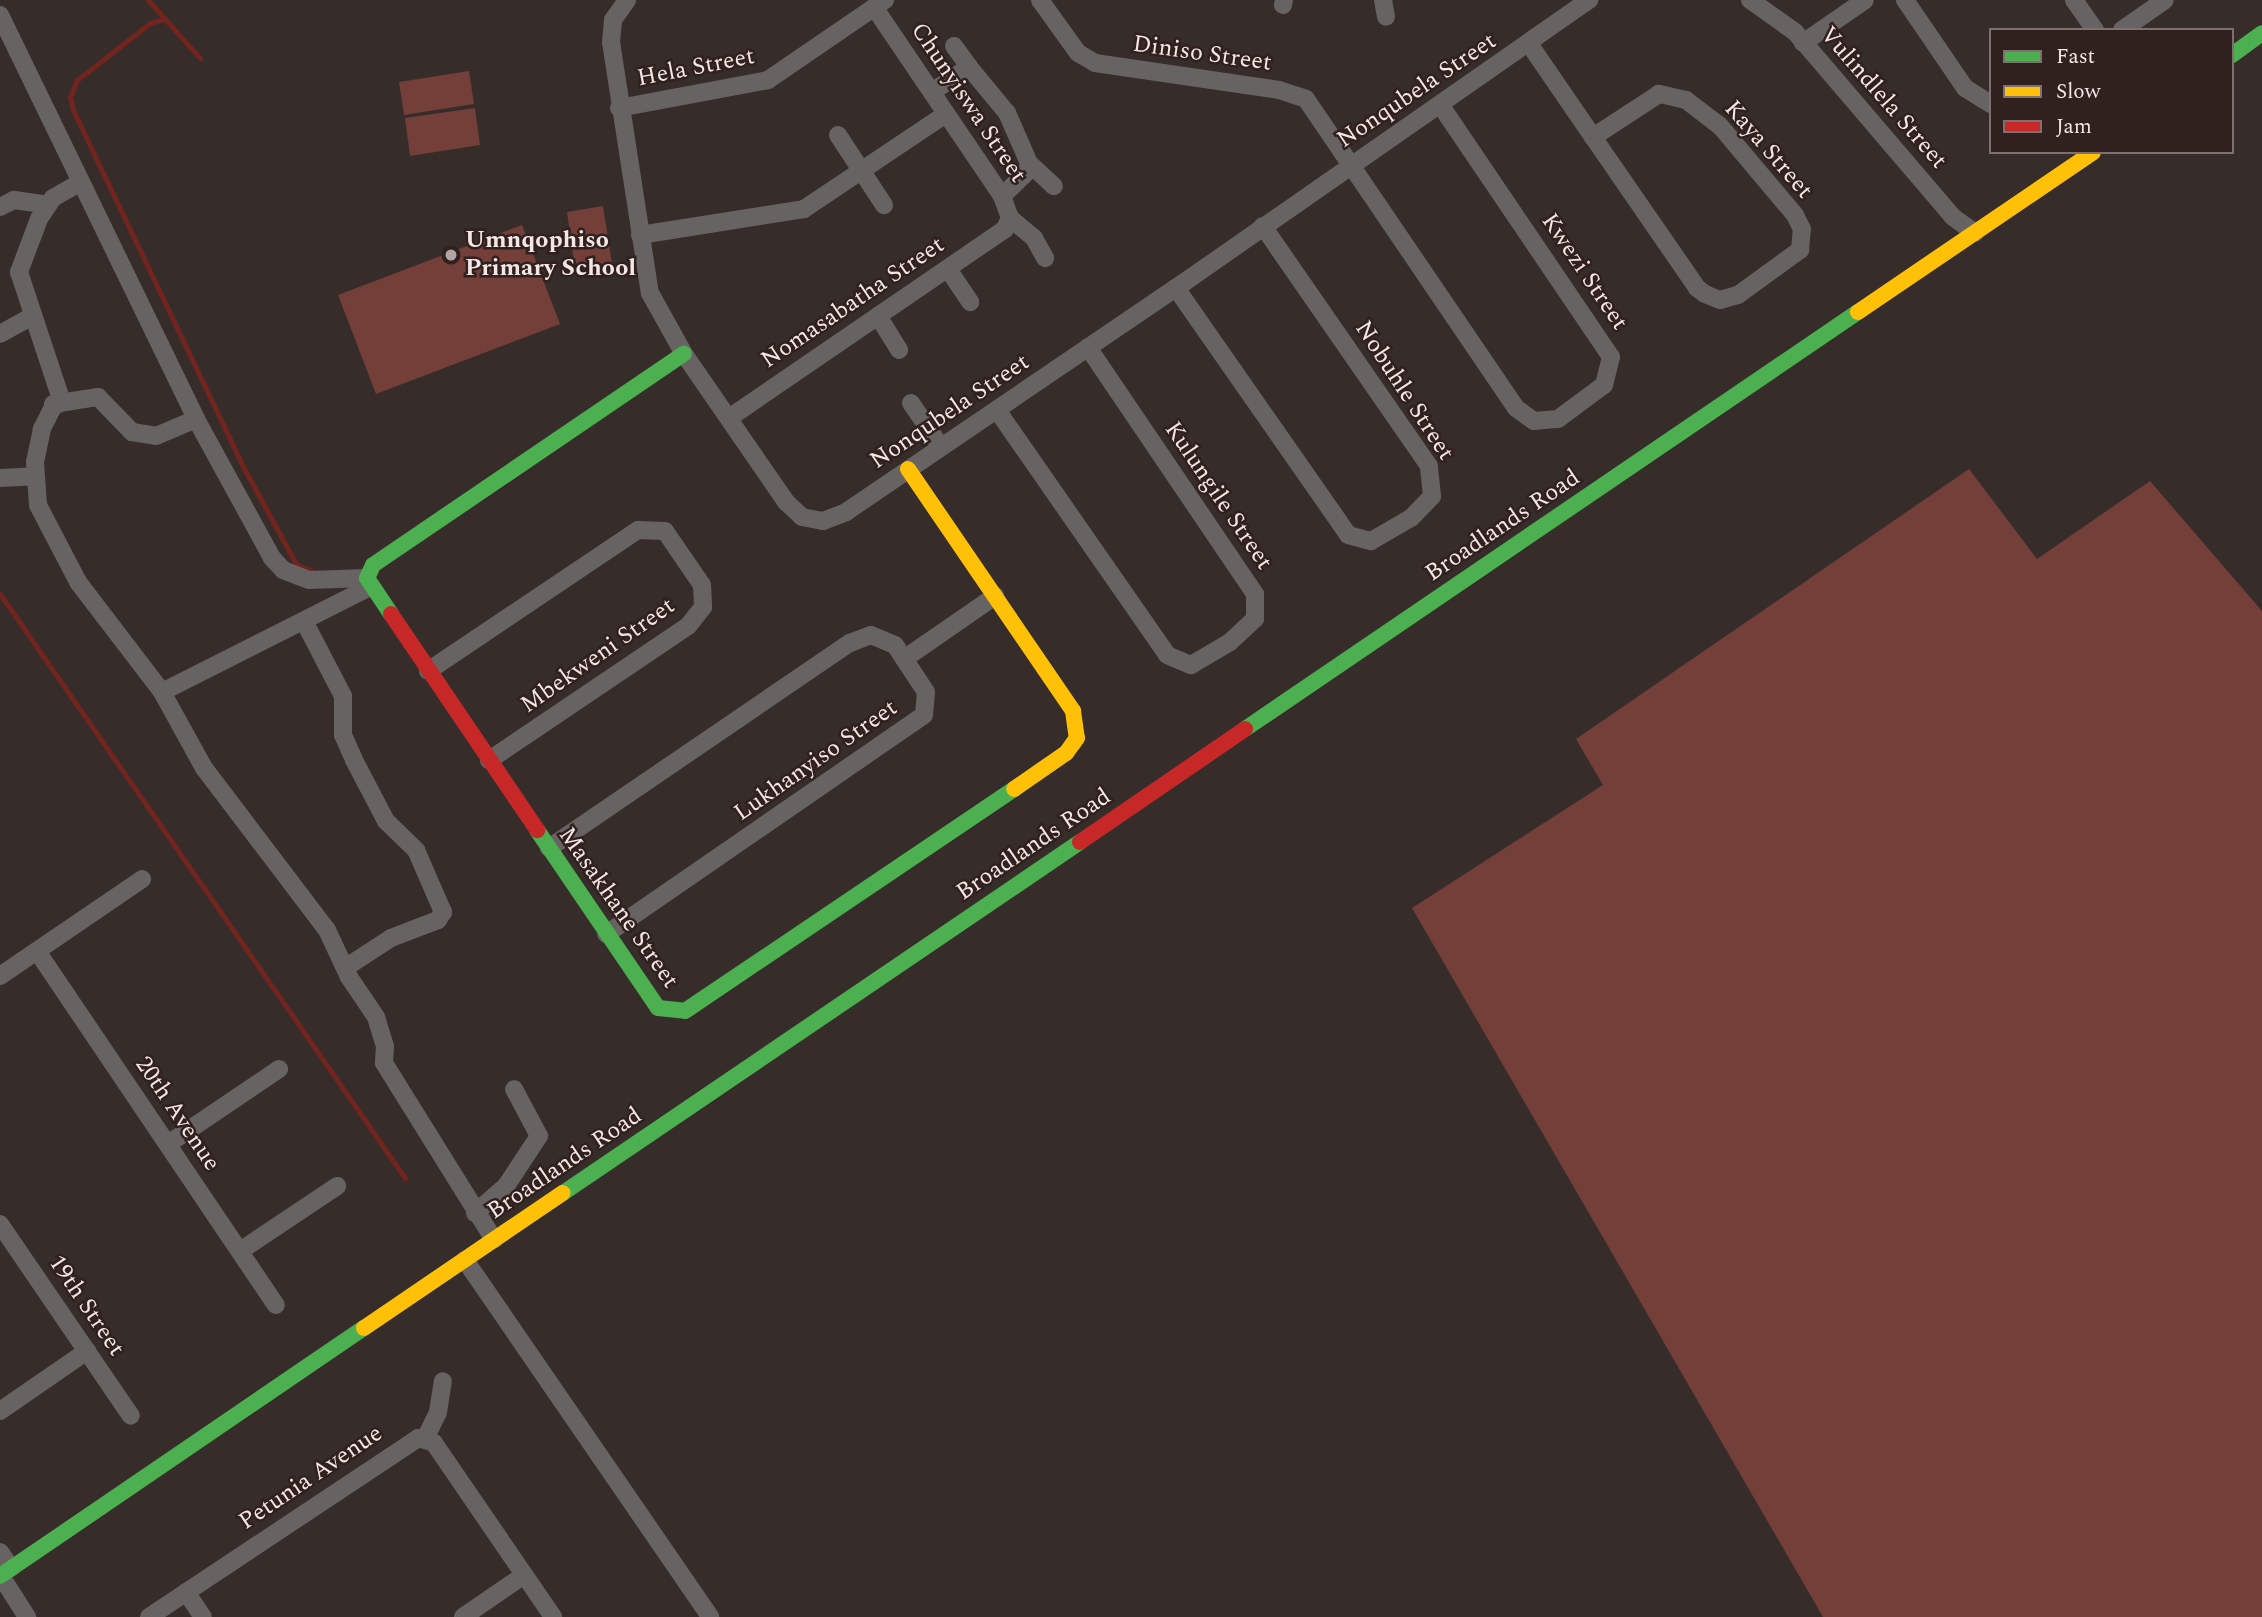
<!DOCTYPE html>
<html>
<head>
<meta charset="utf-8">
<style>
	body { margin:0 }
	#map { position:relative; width:2262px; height:1617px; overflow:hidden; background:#362d2b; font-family:Spectral,serif }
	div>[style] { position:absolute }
	.green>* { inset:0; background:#743e39 }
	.stream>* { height:5px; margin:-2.5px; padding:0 2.5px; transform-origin:2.5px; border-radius:2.5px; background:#72241f }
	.street>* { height:18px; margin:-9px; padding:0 9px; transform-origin:9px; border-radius:9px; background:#666362 }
	.fast>* { height:16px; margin:-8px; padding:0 8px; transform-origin:8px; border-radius:8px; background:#4caf50 }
	.slow>* { height:16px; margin:-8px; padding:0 8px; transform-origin:8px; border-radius:8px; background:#ffc107 }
	.jam>* { height:16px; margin:-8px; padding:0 8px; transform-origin:8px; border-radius:8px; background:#c62828 }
	.dots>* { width:19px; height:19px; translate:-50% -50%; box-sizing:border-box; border:4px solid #30201e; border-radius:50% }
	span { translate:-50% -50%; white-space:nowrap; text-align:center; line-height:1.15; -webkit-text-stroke:5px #30201e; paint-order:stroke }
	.street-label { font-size:24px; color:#f3e7e5 }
	.poi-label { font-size:24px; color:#f3e7e5; font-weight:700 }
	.left { translate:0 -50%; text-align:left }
	.legend { position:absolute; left:1989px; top:28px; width:245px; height:126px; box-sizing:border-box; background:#30201e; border:2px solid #7e706e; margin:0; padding:9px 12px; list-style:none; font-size:21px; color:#f3e7e5 }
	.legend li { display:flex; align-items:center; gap:14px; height:35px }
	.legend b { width:35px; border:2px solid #7e706e }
</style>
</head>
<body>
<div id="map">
	<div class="green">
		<i style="clip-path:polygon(469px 71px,474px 104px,404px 115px,399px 82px)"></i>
		<i style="clip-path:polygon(475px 108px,480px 145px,410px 156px,405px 118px)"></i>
		<i style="clip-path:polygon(603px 206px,612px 264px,575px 269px,567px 212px)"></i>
		<i style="clip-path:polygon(522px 225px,560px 324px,376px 394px,338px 295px)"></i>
		<i style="clip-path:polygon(1969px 469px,2037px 559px,2150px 481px,2262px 611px,2262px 1617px,1823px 1617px,1412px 908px,1603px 785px,1576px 739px)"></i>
	</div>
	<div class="stream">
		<i style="left:148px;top:0;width:78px;rotate:48.1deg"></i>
		<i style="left:165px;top:19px;width:16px;rotate:165deg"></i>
		<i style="left:150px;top:23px;width:93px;rotate:142deg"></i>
		<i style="left:77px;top:80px;width:18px;rotate:112deg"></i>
		<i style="left:70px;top:97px;width:13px;rotate:77deg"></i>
		<i style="left:73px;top:110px;width:399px;rotate:64.5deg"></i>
		<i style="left:245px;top:470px;width:107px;rotate:61.5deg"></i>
		<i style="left:296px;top:564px;width:24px;rotate:24deg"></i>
		<i style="left:0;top:594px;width:711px;rotate:55.26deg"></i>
	</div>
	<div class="street">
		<i style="left:627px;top:0;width:24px;rotate:125deg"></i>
		<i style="left:613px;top:20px;width:22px;rotate:95deg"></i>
		<i style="left:611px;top:42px;width:254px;rotate:81.2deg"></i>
		<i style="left:650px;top:293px;width:70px;rotate:60.9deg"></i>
		<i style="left:684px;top:354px;width:180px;rotate:55.4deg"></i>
		<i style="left:786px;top:502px;width:22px;rotate:43deg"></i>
		<i style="left:802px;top:517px;width:21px;rotate:11deg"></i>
		<i style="left:823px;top:521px;width:25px;rotate:-21deg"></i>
		<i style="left:846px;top:512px;width:399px;rotate:-34.2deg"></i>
		<i style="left:1176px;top:288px;width:504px;rotate:-34.89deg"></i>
		<i style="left:1040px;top:0;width:65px;rotate:54.4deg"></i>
		<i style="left:1078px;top:53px;width:20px;rotate:30deg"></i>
		<i style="left:1095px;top:63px;width:186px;rotate:8.3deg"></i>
		<i style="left:1279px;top:90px;width:28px;rotate:18deg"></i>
		<i style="left:1306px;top:99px;width:374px;rotate:55.8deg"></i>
		<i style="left:1516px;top:408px;width:22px;rotate:36deg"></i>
		<i style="left:1534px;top:421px;width:24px;rotate:-5deg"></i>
		<i style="left:1558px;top:419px;width:57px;rotate:-36.5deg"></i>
		<i style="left:1604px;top:385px;width:29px;rotate:-76deg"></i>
		<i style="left:1611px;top:357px;width:303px;rotate:-124.1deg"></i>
		<i style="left:1383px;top:0;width:17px;rotate:80deg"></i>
		<i style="left:1750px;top:0;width:55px;rotate:35.4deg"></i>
		<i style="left:1795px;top:32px;width:243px;rotate:49.5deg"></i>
		<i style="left:1953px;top:217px;width:27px;rotate:36deg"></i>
		<i style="left:1905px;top:0;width:107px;rotate:55.7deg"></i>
		<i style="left:1965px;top:88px;width:31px;rotate:32deg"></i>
		<i style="left:2074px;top:0;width:37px;rotate:55deg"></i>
		<i style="left:1283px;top:5px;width:5px;rotate:-79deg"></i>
		<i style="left:0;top:15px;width:449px;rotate:64.1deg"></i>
		<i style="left:196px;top:419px;width:158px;rotate:61.3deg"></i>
		<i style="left:272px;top:558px;width:16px;rotate:47deg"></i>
		<i style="left:283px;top:570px;width:28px;rotate:21deg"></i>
		<i style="left:309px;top:580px;width:58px;rotate:-2deg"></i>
		<i style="left:2122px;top:30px;width:52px;rotate:-34.9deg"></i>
		<i style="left:1803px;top:43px;width:75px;rotate:-34.7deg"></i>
		<i style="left:1530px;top:45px;width:112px;rotate:55.6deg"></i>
		<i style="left:1593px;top:137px;width:183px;rotate:55.4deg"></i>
		<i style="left:1697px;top:288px;width:10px;rotate:37deg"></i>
		<i style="left:1705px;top:294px;width:16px;rotate:22deg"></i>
		<i style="left:1720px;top:300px;width:19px;rotate:-16deg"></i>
		<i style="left:1738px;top:295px;width:77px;rotate:-36deg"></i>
		<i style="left:1800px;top:250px;width:21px;rotate:-85deg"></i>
		<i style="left:1802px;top:229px;width:16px;rotate:-117deg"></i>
		<i style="left:1795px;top:215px;width:116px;rotate:-130.1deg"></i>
		<i style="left:1720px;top:126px;width:43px;rotate:-142.6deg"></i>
		<i style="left:1686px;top:100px;width:28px;rotate:-167deg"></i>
		<i style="left:1659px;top:94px;width:79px;rotate:146.9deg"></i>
		<i style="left:954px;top:46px;width:26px;rotate:54deg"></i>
		<i style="left:932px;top:92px;width:45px;rotate:-34deg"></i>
		<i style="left:969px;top:67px;width:60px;rotate:50.4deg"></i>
		<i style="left:1007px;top:113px;width:55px;rotate:66.3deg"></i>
		<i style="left:1029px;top:163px;width:9px;rotate:103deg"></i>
		<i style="left:1027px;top:172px;width:35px;rotate:136deg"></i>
		<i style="left:619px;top:108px;width:152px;rotate:-10.6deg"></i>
		<i style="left:768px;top:80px;width:142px;rotate:-34.4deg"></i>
		<i style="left:838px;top:135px;width:84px;rotate:56.7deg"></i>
		<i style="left:1029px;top:163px;width:34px;rotate:43deg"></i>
		<i style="left:79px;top:183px;width:30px;rotate:150deg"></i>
		<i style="left:53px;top:198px;width:25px;rotate:124deg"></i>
		<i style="left:39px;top:219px;width:57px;rotate:110.7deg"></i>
		<i style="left:19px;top:272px;width:137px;rotate:71.7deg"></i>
		<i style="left:62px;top:402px;width:10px;rotate:151deg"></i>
		<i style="left:53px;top:407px;width:25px;rotate:117deg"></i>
		<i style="left:42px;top:429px;width:34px;rotate:102deg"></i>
		<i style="left:35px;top:462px;width:43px;rotate:86deg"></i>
		<i style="left:38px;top:505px;width:87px;rotate:62.5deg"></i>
		<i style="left:78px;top:582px;width:138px;rotate:52.6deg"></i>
		<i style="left:162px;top:692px;width:87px;rotate:61.1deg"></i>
		<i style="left:204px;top:768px;width:203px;rotate:52.8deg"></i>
		<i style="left:327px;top:930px;width:52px;rotate:64.9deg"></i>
		<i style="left:349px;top:977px;width:48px;rotate:56deg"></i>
		<i style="left:376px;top:1017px;width:31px;rotate:73deg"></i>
		<i style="left:385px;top:1047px;width:16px;rotate:94deg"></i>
		<i style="left:384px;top:1063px;width:208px;rotate:58.1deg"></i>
		<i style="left:0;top:207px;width:16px;rotate:-27deg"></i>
		<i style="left:14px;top:200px;width:34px;rotate:8deg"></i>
		<i style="left:1010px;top:218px;width:31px;rotate:40deg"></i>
		<i style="left:1034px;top:238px;width:23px;rotate:61deg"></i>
		<i style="left:640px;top:235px;width:166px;rotate:-9deg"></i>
		<i style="left:804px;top:209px;width:171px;rotate:-33.8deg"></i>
		<i style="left:948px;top:269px;width:40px;rotate:56deg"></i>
		<i style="left:1176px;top:288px;width:301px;rotate:55.1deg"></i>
		<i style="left:1348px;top:535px;width:24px;rotate:15deg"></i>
		<i style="left:1371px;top:541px;width:46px;rotate:-29.9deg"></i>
		<i style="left:1411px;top:518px;width:30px;rotate:-46deg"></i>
		<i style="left:1432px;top:496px;width:30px;rotate:-96deg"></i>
		<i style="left:1429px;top:466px;width:292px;rotate:-124.7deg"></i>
		<i style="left:878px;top:316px;width:40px;rotate:58deg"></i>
		<i style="left:0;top:334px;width:37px;rotate:-29deg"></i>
		<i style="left:911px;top:403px;width:53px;rotate:55.7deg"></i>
		<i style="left:53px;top:404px;width:46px;rotate:-8.8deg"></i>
		<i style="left:98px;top:397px;width:49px;rotate:45.8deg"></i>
		<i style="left:132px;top:432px;width:24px;rotate:9deg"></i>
		<i style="left:156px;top:436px;width:43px;rotate:-23deg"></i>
		<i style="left:997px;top:410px;width:298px;rotate:55.2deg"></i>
		<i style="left:1167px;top:655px;width:26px;rotate:23deg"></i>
		<i style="left:1191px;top:665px;width:45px;rotate:-30.5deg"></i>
		<i style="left:1230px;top:642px;width:34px;rotate:-43deg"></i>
		<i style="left:1255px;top:619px;width:25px;rotate:-90deg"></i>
		<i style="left:1255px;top:594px;width:298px;rotate:-124.1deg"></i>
		<i style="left:729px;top:418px;width:335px;rotate:-34.4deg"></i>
		<i style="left:1005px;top:229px;width:12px;rotate:-66deg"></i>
		<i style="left:1010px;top:218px;width:23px;rotate:-110deg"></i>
		<i style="left:1002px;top:196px;width:228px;rotate:-124.1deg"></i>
		<i style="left:0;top:478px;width:35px;rotate:-3deg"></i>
		<i style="left:305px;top:623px;width:82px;rotate:62.5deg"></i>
		<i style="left:343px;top:696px;width:39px;rotate:90deg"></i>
		<i style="left:343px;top:735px;width:27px;rotate:66deg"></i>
		<i style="left:354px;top:760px;width:69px;rotate:62.3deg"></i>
		<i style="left:386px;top:821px;width:42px;rotate:44deg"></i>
		<i style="left:416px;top:850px;width:68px;rotate:66.5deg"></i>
		<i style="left:443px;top:912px;width:9px;rotate:122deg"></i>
		<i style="left:438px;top:920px;width:50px;rotate:159deg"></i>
		<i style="left:391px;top:938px;width:55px;rotate:146.9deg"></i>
		<i style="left:904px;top:659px;width:111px;rotate:-34.7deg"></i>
		<i style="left:428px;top:671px;width:253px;rotate:-33.9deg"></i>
		<i style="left:638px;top:530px;width:27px;rotate:2deg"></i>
		<i style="left:665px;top:531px;width:65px;rotate:55.6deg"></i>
		<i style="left:702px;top:585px;width:22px;rotate:87deg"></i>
		<i style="left:703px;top:607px;width:24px;rotate:128deg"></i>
		<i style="left:688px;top:626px;width:240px;rotate:146deg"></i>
		<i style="left:162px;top:692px;width:233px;rotate:-26.8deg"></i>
		<i style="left:549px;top:848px;width:364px;rotate:-34.3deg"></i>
		<i style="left:850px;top:643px;width:22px;rotate:-21deg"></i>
		<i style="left:871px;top:635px;width:26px;rotate:23deg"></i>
		<i style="left:895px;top:645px;width:56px;rotate:56.6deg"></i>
		<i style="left:926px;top:692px;width:23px;rotate:95deg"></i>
		<i style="left:924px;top:715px;width:386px;rotate:145.4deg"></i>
		<i style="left:37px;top:951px;width:427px;rotate:56deg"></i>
		<i style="left:0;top:976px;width:172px;rotate:-34.3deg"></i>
		<i style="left:168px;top:1144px;width:134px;rotate:-34deg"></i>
		<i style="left:475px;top:1213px;width:41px;rotate:-41.1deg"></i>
		<i style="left:506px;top:1186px;width:60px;rotate:-56.6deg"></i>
		<i style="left:539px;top:1136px;width:53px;rotate:-118deg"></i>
		<i style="left:0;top:1224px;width:232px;rotate:55.7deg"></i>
		<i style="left:240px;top:1251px;width:117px;rotate:-33.8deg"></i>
		<i style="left:465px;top:1260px;width:433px;rotate:55.5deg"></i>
		<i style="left:0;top:1411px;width:106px;rotate:-34.6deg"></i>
		<i style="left:425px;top:1439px;width:30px;rotate:-64deg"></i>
		<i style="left:438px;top:1412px;width:31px;rotate:-81deg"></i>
		<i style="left:0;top:1552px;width:19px;rotate:55deg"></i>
		<i style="left:1px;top:1576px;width:49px;rotate:57.6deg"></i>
		<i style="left:186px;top:1592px;width:30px;rotate:56deg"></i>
		<i style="left:149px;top:1617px;width:323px;rotate:-33.6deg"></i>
		<i style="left:418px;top:1438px;width:17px;rotate:17deg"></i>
		<i style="left:434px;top:1443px;width:211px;rotate:55.6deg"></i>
		<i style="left:463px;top:1617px;width:74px;rotate:-34.5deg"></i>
	</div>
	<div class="fast">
		<i style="left:2232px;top:55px;width:37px;rotate:-36deg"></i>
		<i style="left:391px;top:614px;width:43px;rotate:-123.7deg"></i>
		<i style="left:367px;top:578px;width:14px;rotate:-65deg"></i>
		<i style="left:373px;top:565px;width:376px;rotate:-34.2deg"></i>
		<i style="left:1245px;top:729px;width:741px;rotate:-34.23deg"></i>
		<i style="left:537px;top:830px;width:215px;rotate:55.8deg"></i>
		<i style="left:658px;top:1008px;width:27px;rotate:6deg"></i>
		<i style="left:685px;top:1011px;width:397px;rotate:-34deg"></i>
		<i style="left:563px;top:1193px;width:625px;rotate:-34.17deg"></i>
		<i style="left:0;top:1576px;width:440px;rotate:-34.3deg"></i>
	</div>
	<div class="slow">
		<i style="left:1858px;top:312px;width:284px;rotate:-34.2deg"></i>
		<i style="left:908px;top:469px;width:293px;rotate:55.7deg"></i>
		<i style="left:1073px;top:711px;width:27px;rotate:82deg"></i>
		<i style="left:1077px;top:738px;width:19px;rotate:126deg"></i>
		<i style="left:1066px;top:753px;width:63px;rotate:145.3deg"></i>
		<i style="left:364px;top:1328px;width:240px;rotate:-34.2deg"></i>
	</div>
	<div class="jam">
		<i style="left:391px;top:614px;width:261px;rotate:55.9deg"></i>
		<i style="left:1080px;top:842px;width:200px;rotate:-34.4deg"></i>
	</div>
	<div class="dots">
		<i style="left:451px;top:255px;background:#b1a6a4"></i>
	</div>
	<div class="street-label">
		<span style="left:1202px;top:54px;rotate:8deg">Diniso Street</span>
		<span style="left:696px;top:68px;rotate:-11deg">Hela Street</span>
		<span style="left:1417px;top:91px;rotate:-34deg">Nonqubela Street</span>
		<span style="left:1883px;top:98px;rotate:49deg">Vulindlela Street</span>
		<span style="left:968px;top:103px;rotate:56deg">Chunyiswa Street</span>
		<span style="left:1768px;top:150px;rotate:49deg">Kaya Street</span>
		<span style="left:1584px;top:272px;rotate:56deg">Kwezi Street</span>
		<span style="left:853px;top:303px;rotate:-34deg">Nomasabatha Street</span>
		<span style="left:1404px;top:391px;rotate:57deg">Nobuhle Street</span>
		<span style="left:950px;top:412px;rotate:-34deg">Nonqubela Street</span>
		<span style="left:1218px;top:496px;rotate:56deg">Kulungile Street</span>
		<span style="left:1503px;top:526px;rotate:-34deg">Broadlands Road</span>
		<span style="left:598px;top:656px;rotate:-35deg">Mbekweni Street</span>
		<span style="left:816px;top:761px;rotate:-35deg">Lukhanyiso Street</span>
		<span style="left:1034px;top:845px;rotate:-34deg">Broadlands Road</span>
		<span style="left:618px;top:908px;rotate:55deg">Masakhane Street</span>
		<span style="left:177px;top:1114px;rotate:56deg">20th Avenue</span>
		<span style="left:565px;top:1164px;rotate:-34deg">Broadlands Road</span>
		<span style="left:86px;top:1306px;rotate:56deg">19th Street</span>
		<span style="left:311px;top:1478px;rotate:-34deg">Petunia Avenue</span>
	</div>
	<div class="poi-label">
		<span class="left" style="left:465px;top:255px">Umnqophiso<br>Primary School</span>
	</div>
	<ul class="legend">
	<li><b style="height:9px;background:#4caf50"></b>Fast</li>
	<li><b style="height:9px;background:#ffc107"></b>Slow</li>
	<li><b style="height:9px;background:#c62828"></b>Jam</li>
	</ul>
</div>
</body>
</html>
